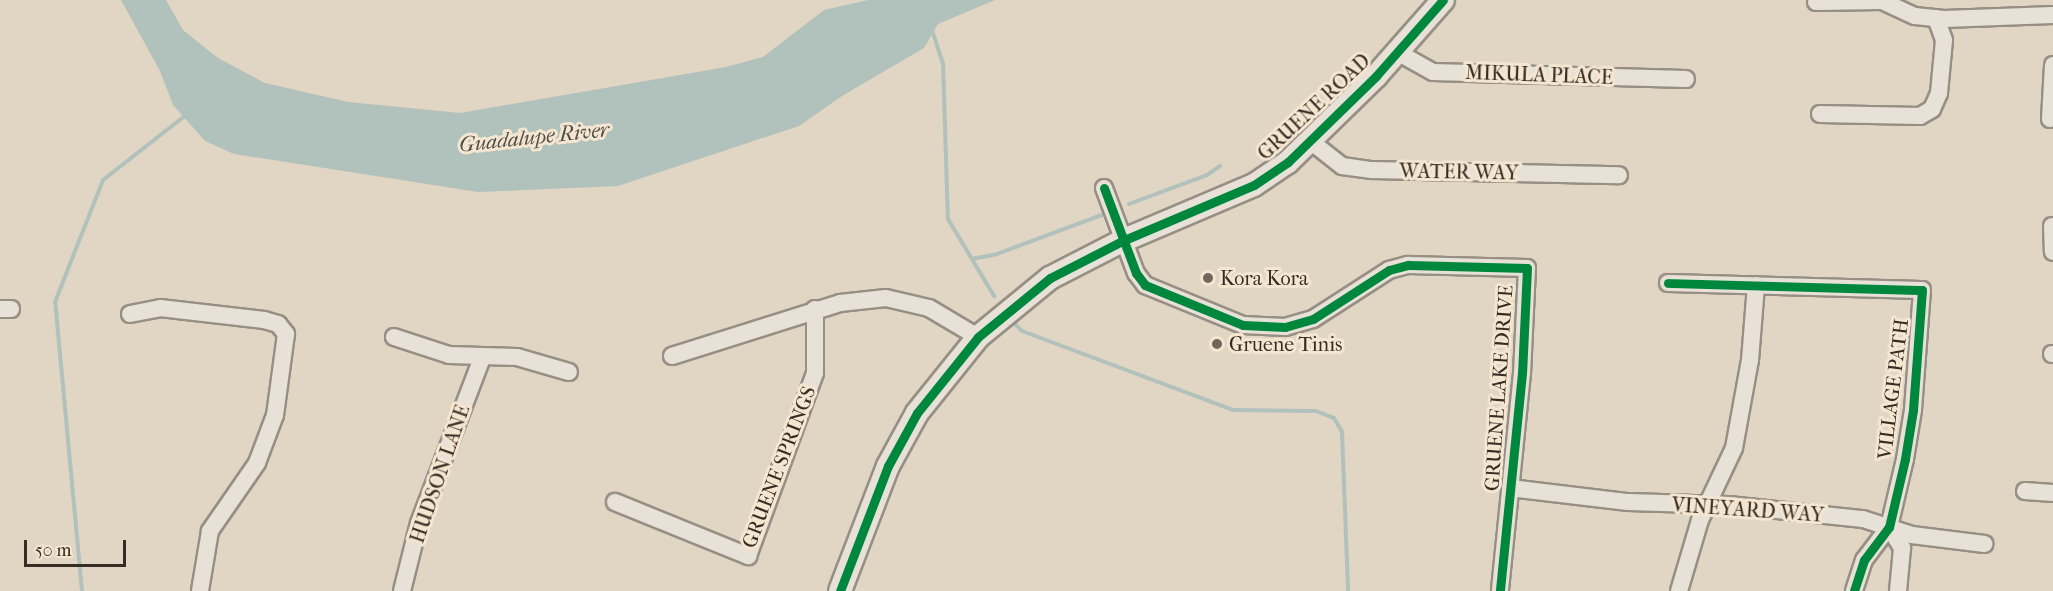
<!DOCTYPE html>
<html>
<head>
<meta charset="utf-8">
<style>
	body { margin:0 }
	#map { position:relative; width:2053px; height:591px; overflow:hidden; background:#e1d5c3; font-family:"IM FELL French Canon",serif }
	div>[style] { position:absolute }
	.water>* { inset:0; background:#b1c1bb }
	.stream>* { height:4px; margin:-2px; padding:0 2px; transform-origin:2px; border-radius:2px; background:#b1c1bb }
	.roads { filter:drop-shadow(2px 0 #978f84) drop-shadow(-2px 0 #978f84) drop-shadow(0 2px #978f84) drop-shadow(0 -2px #978f84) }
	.street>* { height:16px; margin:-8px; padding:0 8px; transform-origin:8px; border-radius:8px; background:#e7e1d8 }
	.secondary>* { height:22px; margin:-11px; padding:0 11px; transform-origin:11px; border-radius:11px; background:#e7e1d8 }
	.cycleway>* { height:9px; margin:-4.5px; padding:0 4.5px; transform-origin:4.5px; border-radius:4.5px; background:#00873e }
	.dots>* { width:16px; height:16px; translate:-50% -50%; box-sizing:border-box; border:3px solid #f4e6d0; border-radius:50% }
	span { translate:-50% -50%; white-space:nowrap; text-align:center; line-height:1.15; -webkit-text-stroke:6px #f4e6d0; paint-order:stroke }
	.street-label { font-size:20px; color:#362c24 }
	.poi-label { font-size:20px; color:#362c24 }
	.left { translate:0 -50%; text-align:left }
	.water-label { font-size:21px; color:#504f49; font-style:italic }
	.scale { position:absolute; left:24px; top:540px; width:102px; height:27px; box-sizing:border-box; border:3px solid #362c24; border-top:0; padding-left:8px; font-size:18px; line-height:21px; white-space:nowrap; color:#362c24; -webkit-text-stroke:4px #f4e6d0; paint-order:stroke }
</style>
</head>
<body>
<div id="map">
	<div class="water">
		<i style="clip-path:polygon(121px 0,166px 0,183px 30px,218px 58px,265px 83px,348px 102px,460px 113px,726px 67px,763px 57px,824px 10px,868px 0,995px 0,938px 24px,924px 48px,842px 96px,799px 126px,618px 186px,478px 192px,234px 154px,205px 141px,173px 105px,160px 71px)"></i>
	</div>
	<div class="stream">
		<i style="left:931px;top:27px;width:38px;rotate:72deg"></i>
		<i style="left:943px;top:63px;width:156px;rotate:88.2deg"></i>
		<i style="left:948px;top:219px;width:90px;rotate:59.1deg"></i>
		<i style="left:1129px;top:204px;width:83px;rotate:-20.4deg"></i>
		<i style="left:1207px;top:175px;width:16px;rotate:-35deg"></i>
		<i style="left:972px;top:259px;width:25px;rotate:-11deg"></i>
		<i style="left:997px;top:254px;width:112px;rotate:-20.4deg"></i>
		<i style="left:1016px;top:325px;width:8px;rotate:45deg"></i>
		<i style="left:1022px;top:331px;width:225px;rotate:20.5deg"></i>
		<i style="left:1233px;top:410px;width:83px;rotate:0.7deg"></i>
		<i style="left:1316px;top:411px;width:19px;rotate:21deg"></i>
		<i style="left:1334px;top:418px;width:16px;rotate:60deg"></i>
		<i style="left:1342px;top:432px;width:159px;rotate:87.8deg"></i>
		<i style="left:82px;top:591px;width:290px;rotate:-95.3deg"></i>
		<i style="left:55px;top:302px;width:131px;rotate:-68.5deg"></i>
		<i style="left:103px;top:180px;width:105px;rotate:-38.1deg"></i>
	</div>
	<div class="roads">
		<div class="street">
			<i style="left:1880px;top:0;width:38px;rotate:25deg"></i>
			<i style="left:1915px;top:16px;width:29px;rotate:6deg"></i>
			<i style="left:1944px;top:19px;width:109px;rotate:-2.1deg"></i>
			<i style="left:1816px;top:2px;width:65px;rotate:-0.9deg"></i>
			<i style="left:1397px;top:52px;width:41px;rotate:29.1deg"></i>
			<i style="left:1433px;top:72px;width:253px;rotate:1.6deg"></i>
			<i style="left:1820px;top:114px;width:100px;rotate:1.1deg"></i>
			<i style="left:1920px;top:116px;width:14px;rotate:-30deg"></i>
			<i style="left:1932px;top:109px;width:17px;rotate:-66deg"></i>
			<i style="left:1939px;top:93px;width:53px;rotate:-84.6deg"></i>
			<i style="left:1944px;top:40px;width:23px;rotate:-110deg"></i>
			<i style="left:2050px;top:119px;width:54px;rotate:-86.8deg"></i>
			<i style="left:1309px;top:140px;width:42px;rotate:38.2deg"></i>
			<i style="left:1342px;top:166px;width:30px;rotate:8deg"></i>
			<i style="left:1372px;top:170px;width:247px;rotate:1.2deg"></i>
			<i style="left:1104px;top:188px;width:91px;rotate:69.4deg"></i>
			<i style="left:1136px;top:273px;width:15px;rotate:53deg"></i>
			<i style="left:1145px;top:285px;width:106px;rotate:22.2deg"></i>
			<i style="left:1243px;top:325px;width:42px;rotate:2.7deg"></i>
			<i style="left:1285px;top:327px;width:29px;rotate:-16deg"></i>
			<i style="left:1313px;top:319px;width:90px;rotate:-32.8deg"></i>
			<i style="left:1389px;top:270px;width:20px;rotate:-15deg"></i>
			<i style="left:1408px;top:265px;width:119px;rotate:1.4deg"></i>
			<i style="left:1527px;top:268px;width:105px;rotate:92.7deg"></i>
			<i style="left:1522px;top:373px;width:219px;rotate:95.8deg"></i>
			<i style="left:2052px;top:226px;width:26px;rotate:88deg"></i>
			<i style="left:1668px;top:283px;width:254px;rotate:1.6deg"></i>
			<i style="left:1922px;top:290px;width:120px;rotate:94.3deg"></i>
			<i style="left:1913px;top:410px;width:50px;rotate:99.3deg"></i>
			<i style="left:1905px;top:459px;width:70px;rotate:103.2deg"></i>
			<i style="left:1889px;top:527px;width:41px;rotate:127.1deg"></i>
			<i style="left:1864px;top:560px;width:33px;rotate:108deg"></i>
			<i style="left:0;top:309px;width:11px"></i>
			<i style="left:130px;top:314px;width:31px;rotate:-11deg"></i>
			<i style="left:160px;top:308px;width:105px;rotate:6.6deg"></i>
			<i style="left:264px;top:320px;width:15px;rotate:16deg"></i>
			<i style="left:278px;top:324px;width:13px;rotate:51deg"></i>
			<i style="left:286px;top:334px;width:82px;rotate:97.7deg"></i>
			<i style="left:275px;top:415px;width:51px;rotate:110.6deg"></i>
			<i style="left:257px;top:463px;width:83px;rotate:124.7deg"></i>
			<i style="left:210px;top:531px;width:61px;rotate:99.5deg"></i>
			<i style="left:394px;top:337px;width:58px;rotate:18.1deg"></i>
			<i style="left:449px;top:355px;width:68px;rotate:1.7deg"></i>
			<i style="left:517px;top:357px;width:54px;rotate:16.1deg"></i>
			<i style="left:2052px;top:354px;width:1px"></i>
			<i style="left:672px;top:356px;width:176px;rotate:-17.5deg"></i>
			<i style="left:840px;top:303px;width:46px;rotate:-6.2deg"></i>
			<i style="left:886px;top:298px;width:44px;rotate:13.1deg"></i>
			<i style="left:929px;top:308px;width:57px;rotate:30.6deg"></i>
			<i style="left:1510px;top:488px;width:119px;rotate:6.8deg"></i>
			<i style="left:1628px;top:502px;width:101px;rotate:1.7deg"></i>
			<i style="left:1729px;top:505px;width:135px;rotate:6deg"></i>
			<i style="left:1863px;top:519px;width:52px;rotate:18.1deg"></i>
			<i style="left:1912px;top:535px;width:73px;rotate:7.1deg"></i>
			<i style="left:2025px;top:491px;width:28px;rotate:4deg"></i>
			<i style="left:615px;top:502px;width:144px;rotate:22.1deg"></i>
			<i style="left:748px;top:556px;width:195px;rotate:-69.9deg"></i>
			<i style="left:815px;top:373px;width:64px;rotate:-90deg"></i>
			<i style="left:1889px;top:527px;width:25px;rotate:58deg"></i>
			<i style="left:1902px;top:548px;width:43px;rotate:95.3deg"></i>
			<i style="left:402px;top:591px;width:70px;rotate:-76deg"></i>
			<i style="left:419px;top:523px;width:177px;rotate:-69.1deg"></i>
			<i style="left:1679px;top:591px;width:74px;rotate:-73.5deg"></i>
			<i style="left:1700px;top:520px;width:80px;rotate:-64.7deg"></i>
			<i style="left:1734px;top:448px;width:89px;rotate:-79.7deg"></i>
			<i style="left:1750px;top:360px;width:75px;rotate:-85.4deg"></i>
		</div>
		<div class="secondary">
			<i style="left:840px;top:591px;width:134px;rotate:-69deg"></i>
			<i style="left:888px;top:466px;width:60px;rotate:-61.3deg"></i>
			<i style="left:917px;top:413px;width:97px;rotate:-51.2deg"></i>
			<i style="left:978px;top:337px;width:93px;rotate:-39.3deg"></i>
			<i style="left:1050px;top:278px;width:81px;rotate:-27.2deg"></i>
			<i style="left:1122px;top:241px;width:143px;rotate:-23deg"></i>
			<i style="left:1254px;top:185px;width:41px;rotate:-34.1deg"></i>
			<i style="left:1288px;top:162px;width:123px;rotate:-44.3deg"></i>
			<i style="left:1376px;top:76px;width:101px;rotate:-48.6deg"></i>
		</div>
	</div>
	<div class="cycleway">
		<i style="left:1104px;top:188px;width:91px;rotate:69.4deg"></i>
		<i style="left:1136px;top:273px;width:15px;rotate:53deg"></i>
		<i style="left:1145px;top:285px;width:106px;rotate:22.2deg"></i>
		<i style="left:1243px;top:325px;width:42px;rotate:2.7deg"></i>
		<i style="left:1285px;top:327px;width:29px;rotate:-16deg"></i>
		<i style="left:1313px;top:319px;width:90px;rotate:-32.8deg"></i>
		<i style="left:1389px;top:270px;width:20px;rotate:-15deg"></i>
		<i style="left:1408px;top:265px;width:119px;rotate:1.4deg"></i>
		<i style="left:1527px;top:268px;width:105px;rotate:92.7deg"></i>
		<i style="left:1522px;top:373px;width:219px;rotate:95.8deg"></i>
		<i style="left:1668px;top:283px;width:254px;rotate:1.6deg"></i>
		<i style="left:1922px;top:290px;width:120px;rotate:94.3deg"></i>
		<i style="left:1913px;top:410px;width:50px;rotate:99.3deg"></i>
		<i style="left:1905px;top:459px;width:70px;rotate:103.2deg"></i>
		<i style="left:1889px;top:527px;width:41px;rotate:127.1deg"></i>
		<i style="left:1864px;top:560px;width:33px;rotate:108deg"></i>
		<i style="left:840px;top:591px;width:134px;rotate:-69deg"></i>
		<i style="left:888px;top:466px;width:60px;rotate:-61.3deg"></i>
		<i style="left:917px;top:413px;width:97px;rotate:-51.2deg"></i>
		<i style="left:978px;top:337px;width:93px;rotate:-39.3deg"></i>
		<i style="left:1050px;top:278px;width:81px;rotate:-27.2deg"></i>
		<i style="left:1122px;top:241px;width:143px;rotate:-23deg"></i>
		<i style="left:1254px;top:185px;width:41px;rotate:-34.1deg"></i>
		<i style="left:1288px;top:162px;width:123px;rotate:-44.3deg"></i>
		<i style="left:1376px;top:76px;width:101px;rotate:-48.6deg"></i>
	</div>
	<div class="dots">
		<i style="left:1208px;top:278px;background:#72675c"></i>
		<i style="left:1217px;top:344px;background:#72675c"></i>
	</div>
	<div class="street-label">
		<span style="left:1539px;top:75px;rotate:2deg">MIKULA PLACE</span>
		<span style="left:1314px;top:107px;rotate:-43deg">GRUENE ROAD</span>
		<span style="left:1459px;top:172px;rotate:1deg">WATER WAY</span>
		<span style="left:1499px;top:388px;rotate:-86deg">GRUENE LAKE DRIVE</span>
		<span style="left:1893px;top:389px;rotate:-83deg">VILLAGE PATH</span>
		<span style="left:779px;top:467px;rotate:-69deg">GRUENE SPRINGS</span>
		<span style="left:440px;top:474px;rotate:-71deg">HUDSON LANE</span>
		<span style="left:1748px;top:510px;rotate:4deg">VINEYARD WAY</span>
	</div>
	<div class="poi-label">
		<span class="left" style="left:1220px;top:278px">Kora Kora</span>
		<span class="left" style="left:1229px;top:344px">Gruene Tinis</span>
	</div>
	<div class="water-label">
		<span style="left:534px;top:137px;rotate:-6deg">Guadalupe River</span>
	</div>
	<div class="scale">50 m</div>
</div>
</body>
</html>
